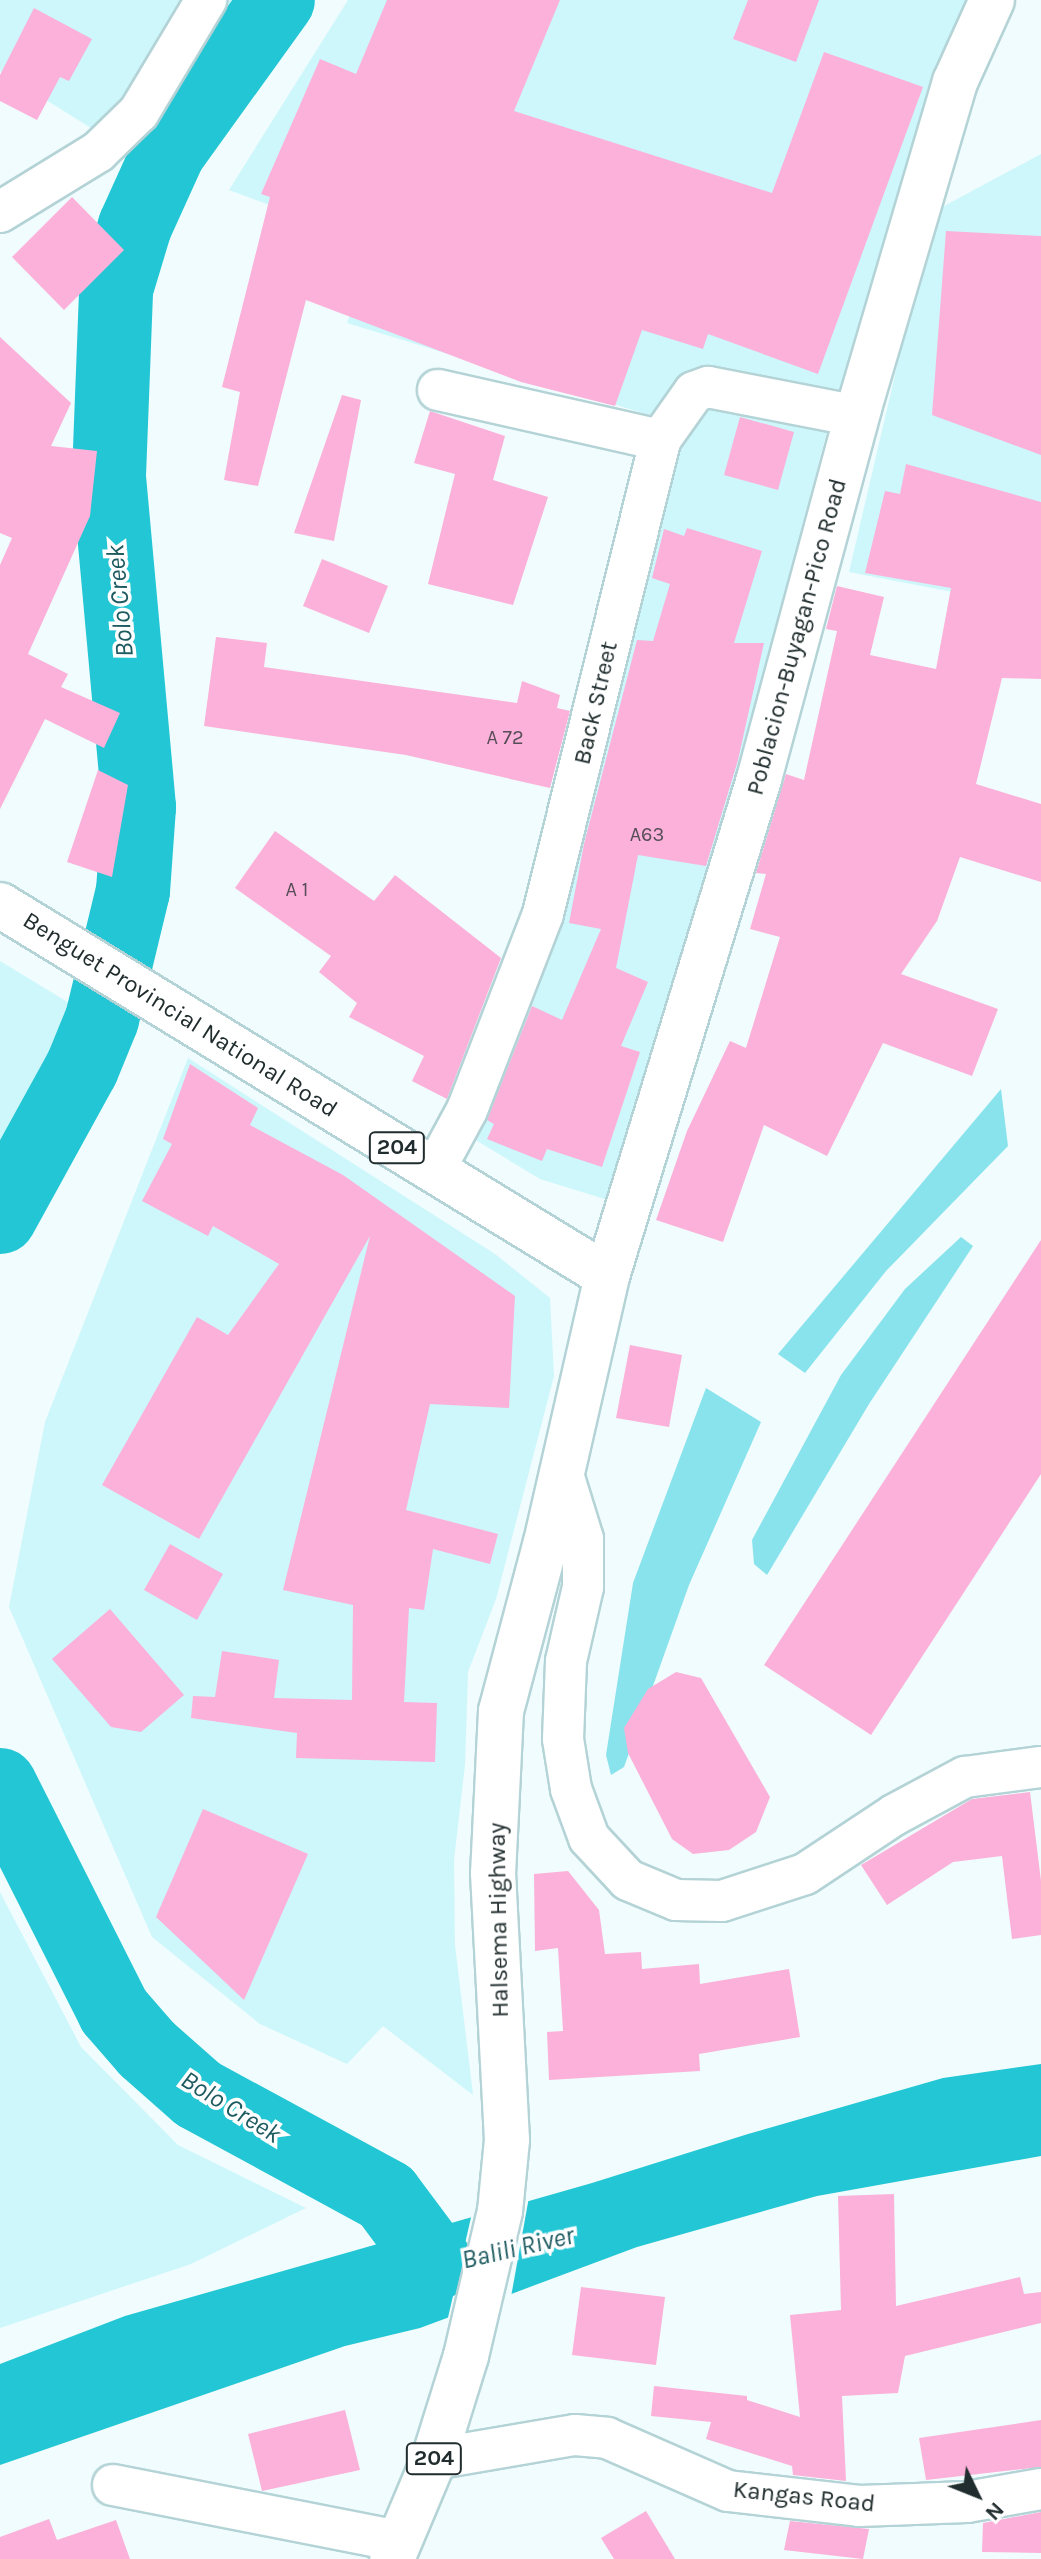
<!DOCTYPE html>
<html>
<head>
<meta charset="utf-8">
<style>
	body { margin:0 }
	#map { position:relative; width:1041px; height:2559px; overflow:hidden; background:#f0fcfd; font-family:Karla,sans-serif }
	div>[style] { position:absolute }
	.built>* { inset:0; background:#cef7fb }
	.green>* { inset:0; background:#88e3ec }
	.water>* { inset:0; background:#22c6d4 }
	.pier>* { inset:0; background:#f0fcfd }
	.river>* { height:74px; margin:-37px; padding:0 37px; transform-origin:37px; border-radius:37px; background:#22c6d4 }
	.building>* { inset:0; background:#fbb1d9 }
	.roads { filter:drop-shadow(2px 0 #b4d3d6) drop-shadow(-2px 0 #b4d3d6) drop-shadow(0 2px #b4d3d6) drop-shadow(0 -2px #b4d3d6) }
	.minor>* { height:40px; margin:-20px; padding:0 20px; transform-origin:20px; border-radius:20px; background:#fff }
	.major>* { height:44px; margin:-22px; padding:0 22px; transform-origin:22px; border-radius:22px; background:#fff }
	.highway>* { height:44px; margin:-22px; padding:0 22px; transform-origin:22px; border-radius:22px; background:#fff }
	span { translate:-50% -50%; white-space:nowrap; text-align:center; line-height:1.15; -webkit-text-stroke:7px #fff; paint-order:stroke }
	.number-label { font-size:20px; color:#574d58 }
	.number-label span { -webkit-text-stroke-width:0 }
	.shield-label span { padding:2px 6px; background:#fff; border:2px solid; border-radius:6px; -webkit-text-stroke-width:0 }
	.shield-label { font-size:22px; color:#202c2d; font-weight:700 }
	.street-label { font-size:24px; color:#202c2d }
	.water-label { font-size:26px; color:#1e5b61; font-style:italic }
	.north { position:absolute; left:937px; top:2455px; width:80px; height:80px; -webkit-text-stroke:6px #fff; paint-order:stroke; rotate:133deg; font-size:22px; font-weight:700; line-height:32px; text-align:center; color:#202c2d }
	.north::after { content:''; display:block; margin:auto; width:28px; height:36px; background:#202c2d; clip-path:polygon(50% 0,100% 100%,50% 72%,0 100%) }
</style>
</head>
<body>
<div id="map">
	<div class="built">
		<i style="clip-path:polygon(0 0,283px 0,158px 170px,0 71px)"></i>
		<i style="clip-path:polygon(348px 0,985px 0,842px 390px,708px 367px,662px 419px,347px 323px,375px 244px,229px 190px)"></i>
		<i style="clip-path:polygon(1041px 154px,1041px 609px,849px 572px,933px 212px)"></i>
		<i style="clip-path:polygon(715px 396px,830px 420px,685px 982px,611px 1201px,540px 1179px,454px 1127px,675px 456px)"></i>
		<i style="clip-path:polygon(0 961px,79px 1009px,0 1167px)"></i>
		<i style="clip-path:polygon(188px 1058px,495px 1254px,550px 1298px,554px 1376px,496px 1599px,468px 1672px,465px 1765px,454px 1860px,455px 1945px,473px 2095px,383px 2026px,347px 2064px,260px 2024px,152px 1937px,9px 1607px,45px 1422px)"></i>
		<i style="clip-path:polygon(0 1892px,81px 2047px,178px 2145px,306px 2208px,191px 2264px,0 2328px)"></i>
	</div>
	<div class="green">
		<i style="clip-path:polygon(1001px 1089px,1008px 1146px,886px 1271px,805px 1373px,778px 1354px)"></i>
		<i style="clip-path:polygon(961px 1237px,973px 1246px,869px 1404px,767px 1575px,754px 1564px,752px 1540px,841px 1375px,905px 1289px)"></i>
		<i style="clip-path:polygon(706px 1388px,761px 1422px,689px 1585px,624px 1767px,611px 1775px,606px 1755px,633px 1583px)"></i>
	</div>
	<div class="water">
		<i style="clip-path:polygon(1041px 2064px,1041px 2156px,817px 2196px,637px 2247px,420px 2328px,345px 2346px,0 2465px,0 2364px,125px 2316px,592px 2183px,748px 2134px,943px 2078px)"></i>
	</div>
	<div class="pier">
		<i style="clip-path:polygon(529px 2197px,511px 2297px,447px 2322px,472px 2213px)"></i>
	</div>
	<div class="river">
		<i style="left:0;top:1217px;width:170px;rotate:-61.2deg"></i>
		<i style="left:82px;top:1068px;width:53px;rotate:-67.8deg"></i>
		<i style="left:102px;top:1019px;width:132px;rotate:-76.4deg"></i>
		<i style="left:133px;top:891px;width:84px;rotate:-85.9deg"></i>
		<i style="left:139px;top:807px;width:333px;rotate:-95.2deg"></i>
		<i style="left:109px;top:475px;width:186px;rotate:-87.8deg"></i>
		<i style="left:116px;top:289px;width:66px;rotate:-73.2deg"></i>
		<i style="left:135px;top:226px;width:82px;rotate:-65.6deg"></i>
		<i style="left:169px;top:151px;width:186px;rotate:-54.2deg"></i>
		<i style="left:0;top:1785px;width:253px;rotate:63.2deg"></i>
		<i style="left:114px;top:2011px;width:50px;rotate:49deg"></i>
		<i style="left:147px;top:2049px;width:68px;rotate:41.4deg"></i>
		<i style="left:198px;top:2094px;width:214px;rotate:28.5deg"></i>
		<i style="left:386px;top:2196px;width:84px;rotate:53.3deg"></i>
	</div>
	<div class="building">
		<i style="clip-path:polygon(387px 0,560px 0,514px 111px,772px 193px,824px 52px,923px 87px,818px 374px,708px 334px,703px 349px,642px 330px,615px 406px,521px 382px,306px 300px,258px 486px,224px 480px,240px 392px,222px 387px,270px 197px,261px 194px,320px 59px,356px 74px)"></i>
		<i style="clip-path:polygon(748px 0,819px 0,796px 62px,733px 39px)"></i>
		<i style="clip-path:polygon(34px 8px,92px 39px,69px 81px,60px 77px,37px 120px,0 101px,0 75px)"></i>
		<i style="clip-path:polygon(72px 197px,124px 250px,64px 310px,12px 257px)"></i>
		<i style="clip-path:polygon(946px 231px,1041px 236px,1041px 455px,932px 415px)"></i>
		<i style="clip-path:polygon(0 337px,71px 403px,51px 446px,97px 451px,90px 516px,28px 654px,68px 674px,61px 687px,120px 713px,104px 748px,45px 719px,0 809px,0 565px,12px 538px,0 533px)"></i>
		<i style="clip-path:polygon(342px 395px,361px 400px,334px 541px,294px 533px)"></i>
		<i style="clip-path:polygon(430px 411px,505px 436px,493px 480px,548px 497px,513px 605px,428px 584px,455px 474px,414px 463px)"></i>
		<i style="clip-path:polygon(740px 417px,794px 432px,778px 490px,724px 475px)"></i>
		<i style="clip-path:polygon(906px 464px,1041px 502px,1041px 679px,1002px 678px,976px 784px,1041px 804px,1041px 882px,960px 857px,937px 921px,901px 974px,998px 1009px,972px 1076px,883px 1043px,827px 1156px,764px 1125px,723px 1242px,656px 1220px,687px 1131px,730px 1041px,746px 1048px,780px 937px,750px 929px,766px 874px,756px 873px,786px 774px,804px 780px,837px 631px,826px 629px,837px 586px,884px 597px,870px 655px,936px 669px,951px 588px,865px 573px,885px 491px,900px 494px)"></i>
		<i style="clip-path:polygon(687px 528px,762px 551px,734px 643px,764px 643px,738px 760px,706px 866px,638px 855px,616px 968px,648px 982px,621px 1046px,640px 1052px,602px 1167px,547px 1149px,542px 1161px,487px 1139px,494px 1124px,487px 1120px,532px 1006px,562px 1020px,601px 929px,569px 923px,584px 844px,637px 640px,653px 641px,670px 584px,652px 578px,664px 529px,684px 536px)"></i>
		<i style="clip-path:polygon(322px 559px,388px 586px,369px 633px,303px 606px)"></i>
		<i style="clip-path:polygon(216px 637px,267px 643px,264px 667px,517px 703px,522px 681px,560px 695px,557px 708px,570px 711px,550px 788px,406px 755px,204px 726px)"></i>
		<i style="clip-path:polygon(98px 770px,128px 785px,112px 877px,67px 862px)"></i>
		<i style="clip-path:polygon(275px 831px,374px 901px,395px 875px,501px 958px,447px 1099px,412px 1081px,424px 1056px,349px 1017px,357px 1003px,319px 972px,331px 956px,235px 888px)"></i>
		<i style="clip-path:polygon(190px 1064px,258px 1108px,250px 1125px,343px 1175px,515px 1296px,509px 1408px,430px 1404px,406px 1510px,498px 1534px,490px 1564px,433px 1549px,424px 1610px,409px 1608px,404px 1702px,437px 1703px,435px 1762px,296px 1758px,297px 1733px,191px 1718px,193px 1696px,215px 1697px,222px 1651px,279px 1660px,274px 1698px,352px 1700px,353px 1605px,283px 1590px,370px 1236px,199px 1539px,102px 1485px,197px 1317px,228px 1335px,279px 1264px,213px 1226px,208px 1236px,142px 1201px,172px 1144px,163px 1139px)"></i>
		<i style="clip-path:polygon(1041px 1240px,1041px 1474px,871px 1735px,764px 1665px)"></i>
		<i style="clip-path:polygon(630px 1345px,682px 1355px,669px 1427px,616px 1418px)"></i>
		<i style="clip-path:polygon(170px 1544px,223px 1574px,197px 1620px,144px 1590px)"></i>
		<i style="clip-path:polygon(110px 1609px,184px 1695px,141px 1732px,111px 1727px,52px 1659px)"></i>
		<i style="clip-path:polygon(676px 1672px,701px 1678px,770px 1797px,756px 1832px,729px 1850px,693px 1854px,672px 1839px,628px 1753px,624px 1728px,648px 1689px)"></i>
		<i style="clip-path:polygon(1030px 1792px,1041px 1881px,1041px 1935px,1012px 1939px,1002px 1856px,953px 1862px,887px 1905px,861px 1865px,972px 1799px)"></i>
		<i style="clip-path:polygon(203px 1809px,308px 1854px,244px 2000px,156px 1917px)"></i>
		<i style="clip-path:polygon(568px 1871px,599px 1910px,605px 1954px,641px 1952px,642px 1969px,699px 1964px,700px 1984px,789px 1969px,800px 2037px,699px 2054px,700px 2071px,549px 2080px,547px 2032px,563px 2031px,558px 1948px,535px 1951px,534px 1874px)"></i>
		<i style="clip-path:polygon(894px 2194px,896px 2306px,1020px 2277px,1024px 2294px,1041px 2292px,1041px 2323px,905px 2356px,898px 2393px,842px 2396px,846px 2481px,793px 2475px,792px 2466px,706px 2439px,711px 2422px,651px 2416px,654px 2386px,747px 2396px,747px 2400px,800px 2417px,790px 2315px,841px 2310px,838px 2196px)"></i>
		<i style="clip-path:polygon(581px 2287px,665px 2297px,656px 2365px,572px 2355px)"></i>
		<i style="clip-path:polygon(345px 2410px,360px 2470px,262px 2491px,248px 2434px)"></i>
		<i style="clip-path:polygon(1041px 2420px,1041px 2467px,926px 2480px,919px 2438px)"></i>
		<i style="clip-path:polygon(646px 2511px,675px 2559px,614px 2559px,601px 2538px)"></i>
		<i style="clip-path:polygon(1041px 2512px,1041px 2553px,982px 2552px,983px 2523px)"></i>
		<i style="clip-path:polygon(49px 2519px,57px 2540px,116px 2520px,130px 2559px,0 2559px,0 2537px)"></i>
		<i style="clip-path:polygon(790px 2521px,869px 2529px,863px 2559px,784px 2550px)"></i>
	</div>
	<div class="roads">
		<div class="minor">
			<i style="left:0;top:212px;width:115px;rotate:-31.5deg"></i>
			<i style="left:98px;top:152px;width:57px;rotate:-44.3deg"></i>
			<i style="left:139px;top:112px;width:131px;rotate:-59.1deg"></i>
			<i style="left:438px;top:390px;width:228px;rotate:12.7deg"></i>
			<i style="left:434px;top:1171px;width:69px;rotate:-61.6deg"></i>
			<i style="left:467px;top:1110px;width:210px;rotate:-68.8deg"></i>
			<i style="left:543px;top:914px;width:488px;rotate:-76.1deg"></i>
			<i style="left:660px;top:440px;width:59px;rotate:-54.7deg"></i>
			<i style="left:694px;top:392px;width:15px;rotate:-20deg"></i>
			<i style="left:708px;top:387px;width:152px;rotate:11deg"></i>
			<i style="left:562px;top:1471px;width:71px;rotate:72.8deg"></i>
			<i style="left:583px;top:1539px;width:48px;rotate:90deg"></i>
			<i style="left:583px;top:1587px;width:76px;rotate:102.9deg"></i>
			<i style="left:566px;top:1661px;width:78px;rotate:92.2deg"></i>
			<i style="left:563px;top:1739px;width:51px;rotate:80.9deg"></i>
			<i style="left:571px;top:1789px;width:52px;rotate:69.8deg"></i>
			<i style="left:589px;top:1838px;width:57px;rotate:47.1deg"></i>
			<i style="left:628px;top:1880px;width:52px;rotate:22.6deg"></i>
			<i style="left:676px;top:1900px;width:46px;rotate:1.2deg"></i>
			<i style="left:722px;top:1901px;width:87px;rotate:-18deg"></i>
			<i style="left:805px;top:1874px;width:107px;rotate:-33.5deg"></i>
			<i style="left:894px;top:1815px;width:81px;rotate:-28.2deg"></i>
			<i style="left:965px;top:1777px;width:77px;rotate:-7.5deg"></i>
			<i style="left:434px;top:2459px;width:143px;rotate:-9.7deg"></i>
			<i style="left:575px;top:2435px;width:32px;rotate:5deg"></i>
			<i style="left:607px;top:2438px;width:132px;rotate:23.7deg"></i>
			<i style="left:728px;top:2491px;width:132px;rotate:6.5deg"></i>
			<i style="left:859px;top:2506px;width:108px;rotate:-2.1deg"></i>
			<i style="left:967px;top:2502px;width:75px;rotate:-10deg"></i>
			<i style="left:113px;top:2485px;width:291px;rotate:11.1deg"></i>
		</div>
		<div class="major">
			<i style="left:607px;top:1276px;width:520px;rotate:-72.99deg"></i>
			<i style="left:759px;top:779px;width:384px;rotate:-74.9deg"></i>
			<i style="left:859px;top:408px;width:340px;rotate:-73.6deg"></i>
			<i style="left:955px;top:82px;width:90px;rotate:-65.7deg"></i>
		</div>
		<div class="highway">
			<i style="left:0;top:905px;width:711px;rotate:31.43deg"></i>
			<i style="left:607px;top:1276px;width:273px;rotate:102.9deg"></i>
			<i style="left:546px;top:1542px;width:175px;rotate:104.9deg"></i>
			<i style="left:501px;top:1711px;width:162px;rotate:92.8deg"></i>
			<i style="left:493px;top:1873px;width:267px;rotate:87deg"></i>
			<i style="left:507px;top:2140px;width:71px;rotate:95.6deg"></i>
			<i style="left:500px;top:2211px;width:149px;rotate:103.2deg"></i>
			<i style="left:466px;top:2356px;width:108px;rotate:107.3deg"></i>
			<i style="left:434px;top:2459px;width:108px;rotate:112.8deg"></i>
		</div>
	</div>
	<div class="number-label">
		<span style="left:505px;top:737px">A 72</span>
		<span style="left:647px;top:834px">A63</span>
		<span style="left:297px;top:889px">A 1</span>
	</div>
	<div class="shield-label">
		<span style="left:397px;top:1148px">204</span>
		<span style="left:434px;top:2459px">204</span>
	</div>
	<div class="street-label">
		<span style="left:797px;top:637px;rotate:-75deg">Poblacion-Buyagan-Pico Road</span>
		<span style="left:596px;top:703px;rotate:-77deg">Back Street</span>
		<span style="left:180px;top:1015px;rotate:32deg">Benguet Provincial National Road</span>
		<span style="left:499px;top:1920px;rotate:-91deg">Halsema Highway</span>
		<span style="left:804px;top:2497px;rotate:6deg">Kangas Road</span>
	</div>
	<div class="water-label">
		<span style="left:120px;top:601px;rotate:-95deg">Bolo Creek</span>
		<span style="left:231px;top:2107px;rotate:32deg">Bolo Creek</span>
		<span style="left:518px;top:2248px;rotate:-13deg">Balili River</span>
	</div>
	<div class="north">N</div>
</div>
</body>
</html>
